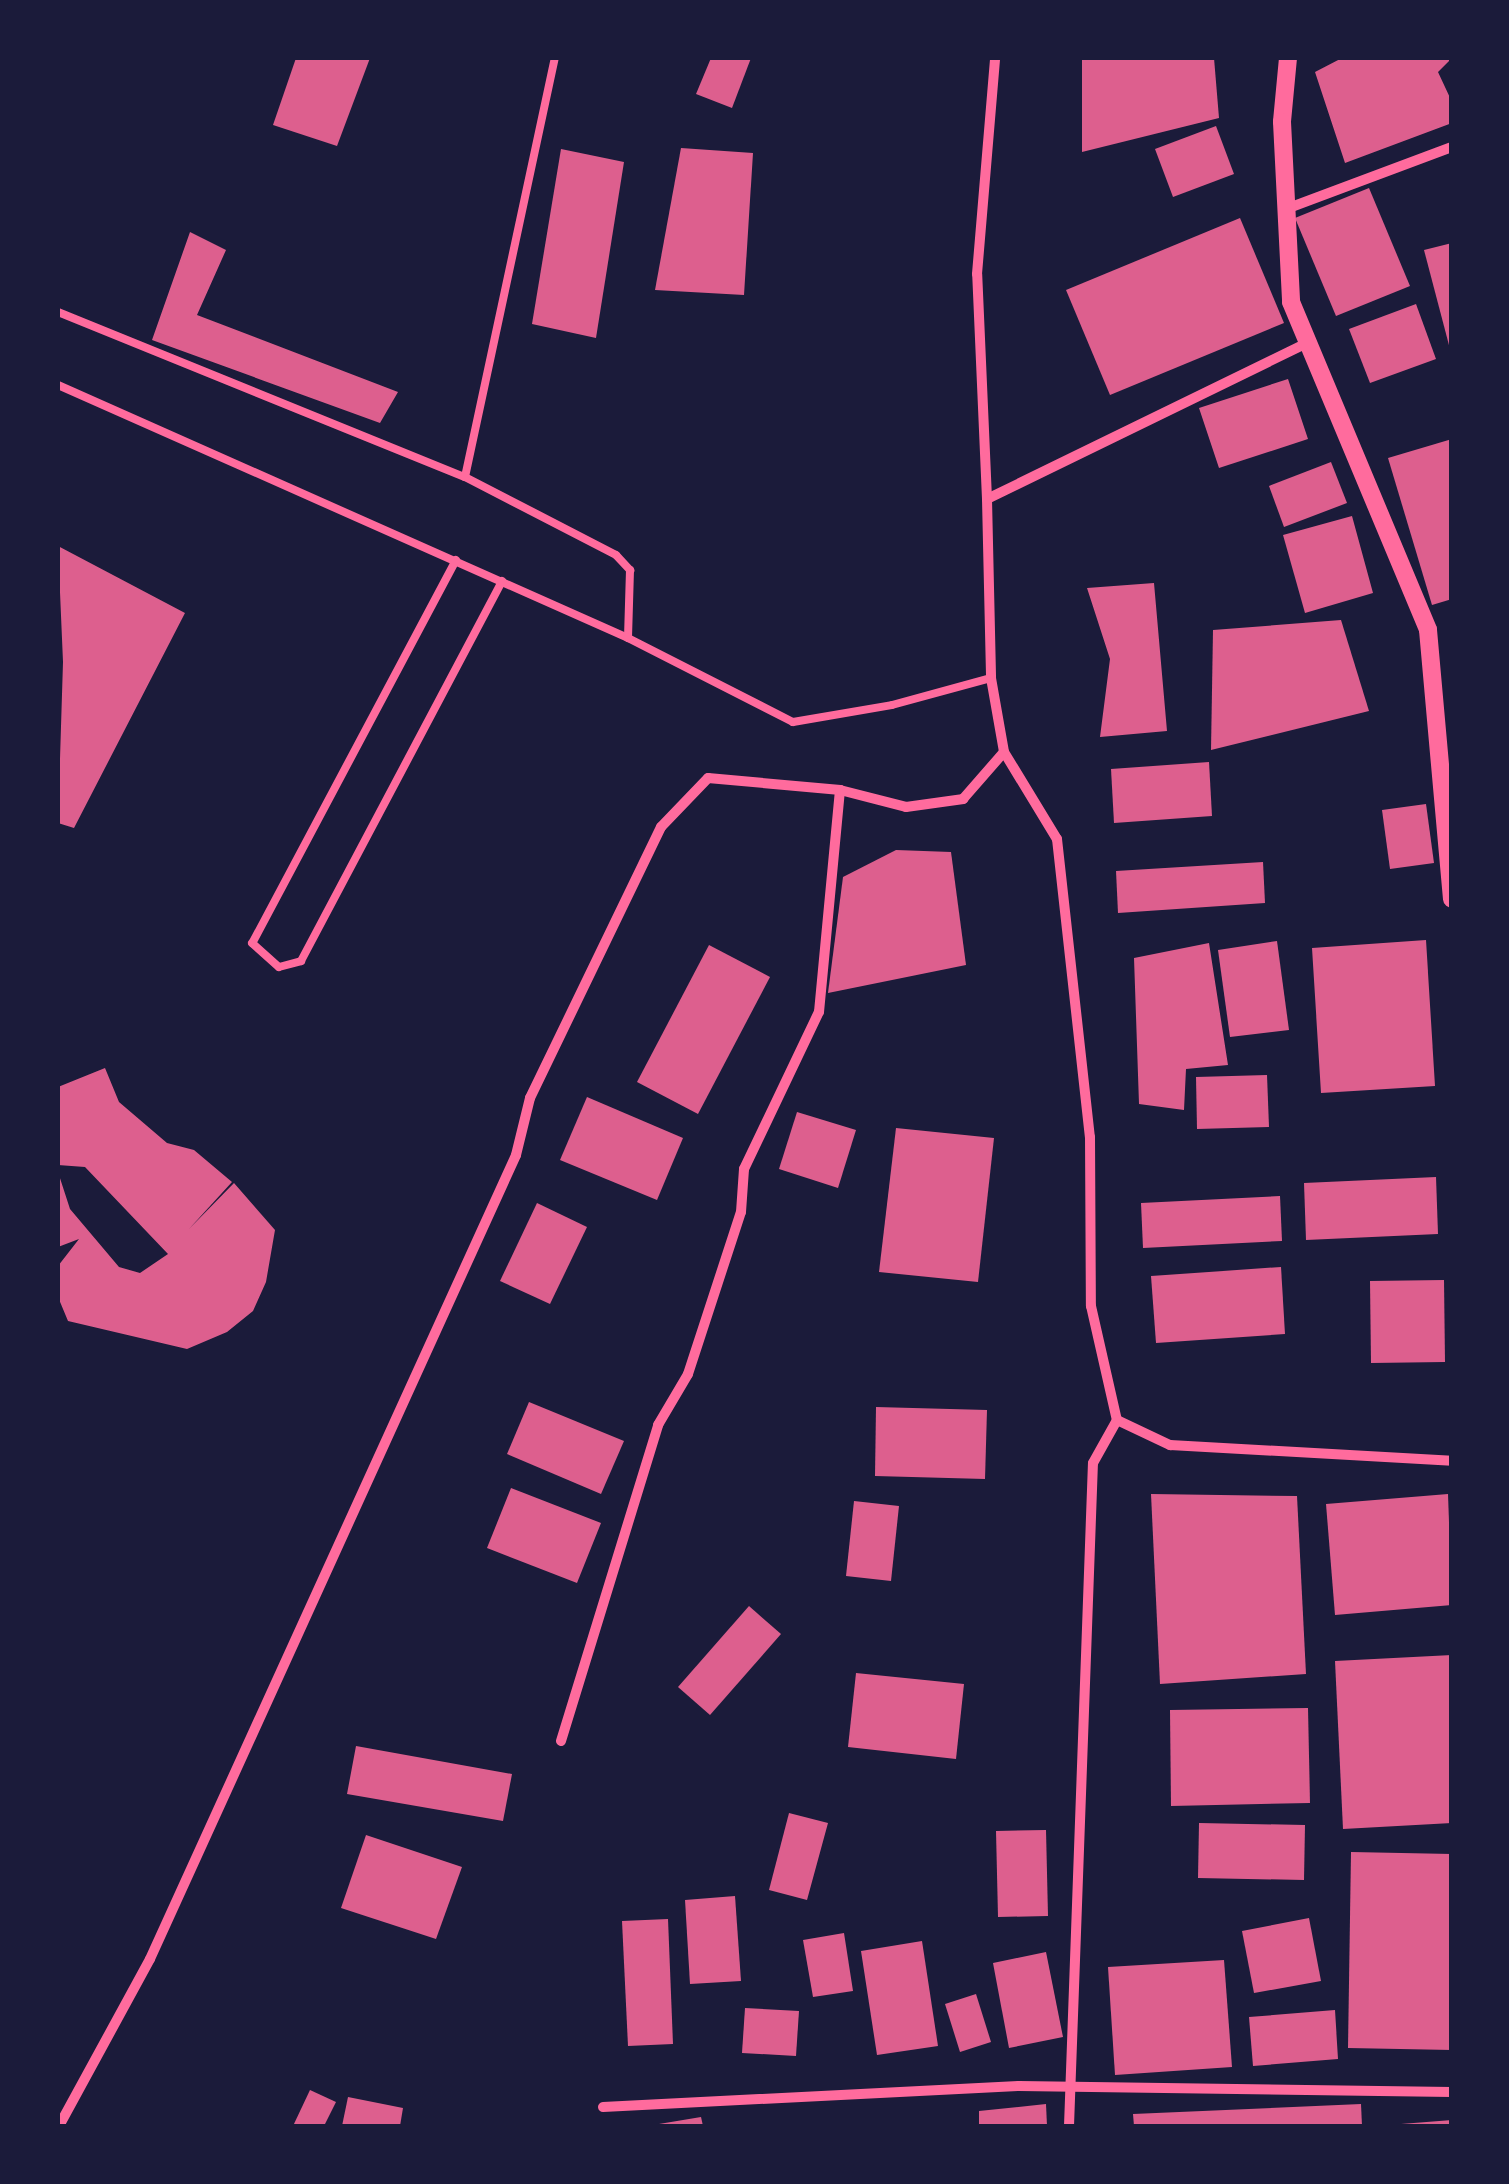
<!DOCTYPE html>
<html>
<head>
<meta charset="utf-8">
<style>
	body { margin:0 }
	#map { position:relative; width:1509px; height:2184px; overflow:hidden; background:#1b1b3a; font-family:Signika,sans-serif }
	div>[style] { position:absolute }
	.building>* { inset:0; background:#dd5f8e }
	.service>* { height:8px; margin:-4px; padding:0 4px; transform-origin:4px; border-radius:4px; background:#ff6b9d }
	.minor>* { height:10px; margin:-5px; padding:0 5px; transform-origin:5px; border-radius:5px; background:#ff6b9d }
	.tertiary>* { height:18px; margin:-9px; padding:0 9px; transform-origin:9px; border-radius:9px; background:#ff6b9d }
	span { translate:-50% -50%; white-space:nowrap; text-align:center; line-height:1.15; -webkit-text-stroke:9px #1b1b3a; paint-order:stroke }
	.frame { position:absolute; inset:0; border:60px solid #1b1b3a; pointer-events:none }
</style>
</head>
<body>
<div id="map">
	<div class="building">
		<i style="clip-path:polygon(296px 58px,370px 58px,337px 146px,273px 125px)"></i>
		<i style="clip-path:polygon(711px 58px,751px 58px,732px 108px,696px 94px)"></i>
		<i style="clip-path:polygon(1082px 58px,1214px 58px,1219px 118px,1082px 152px)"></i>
		<i style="clip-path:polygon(1342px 58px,1452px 58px,1438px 72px,1452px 102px,1452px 123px,1345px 163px,1315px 72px)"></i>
		<i style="clip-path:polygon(1216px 126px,1234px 174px,1173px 197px,1155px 149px)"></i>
		<i style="clip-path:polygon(681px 148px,753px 153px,744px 295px,655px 290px)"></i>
		<i style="clip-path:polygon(561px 149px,624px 162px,596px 338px,532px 324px)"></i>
		<i style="clip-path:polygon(1369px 188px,1410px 286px,1336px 316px,1295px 218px)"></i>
		<i style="clip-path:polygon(1240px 218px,1284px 323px,1110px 395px,1066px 290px)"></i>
		<i style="clip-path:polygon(190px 232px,226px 250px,197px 315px,398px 392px,380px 423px,152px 340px)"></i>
		<i style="clip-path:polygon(1452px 243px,1452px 349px,1450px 349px,1424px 250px)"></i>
		<i style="clip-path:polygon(1416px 304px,1436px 359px,1370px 383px,1349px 329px)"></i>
		<i style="clip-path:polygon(1288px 379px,1308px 439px,1219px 468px,1199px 408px)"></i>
		<i style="clip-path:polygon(1452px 439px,1452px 599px,1432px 605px,1388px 458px)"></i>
		<i style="clip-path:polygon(1331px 462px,1347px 503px,1284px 527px,1269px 486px)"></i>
		<i style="clip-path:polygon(1352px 516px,1373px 593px,1305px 613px,1283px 535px)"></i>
		<i style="clip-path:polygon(58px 546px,185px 613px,74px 828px,58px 823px,63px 662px)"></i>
		<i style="clip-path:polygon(1154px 583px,1167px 731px,1100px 737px,1110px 659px,1087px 588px)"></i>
		<i style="clip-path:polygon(1341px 620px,1369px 711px,1211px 750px,1213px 630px)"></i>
		<i style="clip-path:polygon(1209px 762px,1212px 816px,1114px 823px,1111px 769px)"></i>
		<i style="clip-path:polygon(1426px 804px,1434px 863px,1390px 869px,1382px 810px)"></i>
		<i style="clip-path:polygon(896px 850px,951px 852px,966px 965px,828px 993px,843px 877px)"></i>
		<i style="clip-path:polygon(1263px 862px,1265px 903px,1118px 913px,1116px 871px)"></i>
		<i style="clip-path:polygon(1426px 940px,1435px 1086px,1321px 1093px,1312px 948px)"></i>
		<i style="clip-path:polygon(1277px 941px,1289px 1030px,1230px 1037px,1218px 950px)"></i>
		<i style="clip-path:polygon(1209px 943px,1228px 1065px,1186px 1069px,1184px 1110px,1139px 1104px,1134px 958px)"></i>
		<i style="clip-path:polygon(709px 945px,770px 977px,698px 1114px,637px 1082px)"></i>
		<i style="clip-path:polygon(105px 1068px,119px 1102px,167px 1143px,194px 1150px,232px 1182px,189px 1229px,234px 1183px,275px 1230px,266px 1282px,253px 1311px,227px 1332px,187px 1349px,68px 1321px,58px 1297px,58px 1266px,79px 1239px,58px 1247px,58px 1172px,70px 1209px,119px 1267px,140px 1273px,168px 1254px,85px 1167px,58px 1165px,58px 1087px)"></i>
		<i style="clip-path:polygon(1267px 1075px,1269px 1127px,1197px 1129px,1196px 1077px)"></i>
		<i style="clip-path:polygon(587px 1097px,683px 1138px,657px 1200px,560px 1160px)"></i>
		<i style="clip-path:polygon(797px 1112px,856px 1130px,838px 1188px,779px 1169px)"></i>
		<i style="clip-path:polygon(896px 1128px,994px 1138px,978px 1282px,879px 1272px)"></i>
		<i style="clip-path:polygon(1436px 1177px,1438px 1234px,1306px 1240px,1304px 1183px)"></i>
		<i style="clip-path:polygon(1280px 1196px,1282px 1241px,1143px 1248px,1141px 1203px)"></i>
		<i style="clip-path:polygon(537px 1203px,587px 1227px,550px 1304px,500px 1281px)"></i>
		<i style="clip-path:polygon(1281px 1267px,1285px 1334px,1156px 1343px,1151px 1276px)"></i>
		<i style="clip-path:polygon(1444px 1280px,1445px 1362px,1371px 1363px,1370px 1281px)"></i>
		<i style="clip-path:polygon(529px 1402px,624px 1441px,601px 1494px,507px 1454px)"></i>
		<i style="clip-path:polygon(876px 1407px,987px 1410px,985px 1479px,875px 1476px)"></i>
		<i style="clip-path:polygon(511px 1488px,601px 1523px,577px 1583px,487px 1548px)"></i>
		<i style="clip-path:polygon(1151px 1494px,1297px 1496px,1306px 1674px,1160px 1684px)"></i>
		<i style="clip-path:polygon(1448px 1494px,1452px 1605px,1335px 1615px,1326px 1504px)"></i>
		<i style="clip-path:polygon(854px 1501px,899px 1506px,891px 1581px,846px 1576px)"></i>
		<i style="clip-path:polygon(749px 1606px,781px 1634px,710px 1715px,678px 1687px)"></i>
		<i style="clip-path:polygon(1452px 1655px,1452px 1823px,1343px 1829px,1335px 1661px)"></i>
		<i style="clip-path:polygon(856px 1673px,964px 1684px,956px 1759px,848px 1747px)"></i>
		<i style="clip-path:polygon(1308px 1708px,1310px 1803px,1171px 1806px,1170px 1710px)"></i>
		<i style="clip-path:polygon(356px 1746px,512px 1774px,503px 1821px,347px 1794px)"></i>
		<i style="clip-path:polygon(789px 1813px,828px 1823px,807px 1900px,769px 1890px)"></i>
		<i style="clip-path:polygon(1199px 1823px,1305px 1825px,1304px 1880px,1198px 1878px)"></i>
		<i style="clip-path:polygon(1046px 1830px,1048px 1916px,998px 1917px,996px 1831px)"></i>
		<i style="clip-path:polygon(366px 1835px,462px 1867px,436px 1939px,341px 1908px)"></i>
		<i style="clip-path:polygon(1351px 1852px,1452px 1854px,1452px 2050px,1348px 2048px)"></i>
		<i style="clip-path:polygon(735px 1896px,741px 1981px,690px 1984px,685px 1900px)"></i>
		<i style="clip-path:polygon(1309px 1918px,1321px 1981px,1254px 1993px,1242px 1931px)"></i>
		<i style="clip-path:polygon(668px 1919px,673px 2044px,628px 2046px,622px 1921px)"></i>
		<i style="clip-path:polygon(844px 1933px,853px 1991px,813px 1997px,803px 1940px)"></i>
		<i style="clip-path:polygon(922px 1941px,938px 2046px,877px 2055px,861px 1951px)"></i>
		<i style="clip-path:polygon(1046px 1952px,1063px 2037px,1009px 2048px,993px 1963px)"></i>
		<i style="clip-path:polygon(1224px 1960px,1232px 2067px,1115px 2075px,1108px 1967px)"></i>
		<i style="clip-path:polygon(976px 1994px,991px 2042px,960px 2052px,945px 2004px)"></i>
		<i style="clip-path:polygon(745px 2008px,799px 2011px,796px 2056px,742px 2053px)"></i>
		<i style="clip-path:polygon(1335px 2010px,1338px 2059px,1253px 2066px,1249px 2017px)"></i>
		<i style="clip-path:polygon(310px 2090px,336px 2102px,324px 2126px,293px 2126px)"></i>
		<i style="clip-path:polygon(348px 2097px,403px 2108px,400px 2126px,342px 2126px)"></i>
		<i style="clip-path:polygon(1046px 2104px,1047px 2126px,979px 2126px,979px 2111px)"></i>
		<i style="clip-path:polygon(1361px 2104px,1362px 2126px,1134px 2126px,1133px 2114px)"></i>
		<i style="clip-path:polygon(701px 2117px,703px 2126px,659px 2126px,659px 2124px)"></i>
		<i style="clip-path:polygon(1452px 2120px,1452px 2126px,1401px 2126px,1401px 2124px)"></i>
	</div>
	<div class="service">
		<i style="left:58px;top:312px;width:439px;rotate:22.1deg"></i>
		<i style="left:465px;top:477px;width:170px;rotate:27.3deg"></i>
		<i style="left:616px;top:555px;width:21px;rotate:47deg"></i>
		<i style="left:630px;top:570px;width:68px;rotate:91.7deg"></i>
		<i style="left:58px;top:385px;width:624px;rotate:23.93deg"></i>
		<i style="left:628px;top:638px;width:185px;rotate:27deg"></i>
		<i style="left:793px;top:722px;width:100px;rotate:-9.7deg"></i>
		<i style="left:892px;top:705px;width:103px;rotate:-15.3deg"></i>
		<i style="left:465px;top:477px;width:429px;rotate:-77.9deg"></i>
		<i style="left:456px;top:560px;width:434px;rotate:118deg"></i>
		<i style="left:252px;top:943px;width:36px;rotate:42deg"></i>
		<i style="left:279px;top:967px;width:23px;rotate:-15deg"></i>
		<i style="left:301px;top:961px;width:430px;rotate:-62.1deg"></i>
	</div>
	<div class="minor">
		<i style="left:1286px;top:209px;width:177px;rotate:-20.5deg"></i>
		<i style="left:1307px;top:343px;width:356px;rotate:154deg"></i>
		<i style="left:987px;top:499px;width:179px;rotate:88.7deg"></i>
		<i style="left:991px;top:678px;width:75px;rotate:80deg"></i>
		<i style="left:1004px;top:752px;width:102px;rotate:58.7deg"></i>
		<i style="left:1057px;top:839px;width:300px;rotate:83.7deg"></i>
		<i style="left:1090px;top:1137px;width:169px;rotate:89.7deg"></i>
		<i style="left:1091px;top:1306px;width:117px;rotate:77.2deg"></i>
		<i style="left:1117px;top:1420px;width:59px;rotate:25.3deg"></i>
		<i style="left:1170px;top:1445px;width:282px;rotate:3.2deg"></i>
		<i style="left:987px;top:499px;width:225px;rotate:-92.5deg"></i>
		<i style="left:977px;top:274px;width:217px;rotate:-85.2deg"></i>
		<i style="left:561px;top:1741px;width:331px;rotate:-72.9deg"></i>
		<i style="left:658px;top:1425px;width:59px;rotate:-59.5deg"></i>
		<i style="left:688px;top:1374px;width:170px;rotate:-71.9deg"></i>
		<i style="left:741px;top:1212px;width:43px;rotate:-86deg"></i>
		<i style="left:744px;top:1169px;width:174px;rotate:-64.5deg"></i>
		<i style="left:819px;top:1012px;width:223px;rotate:-84.6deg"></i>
		<i style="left:603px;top:2107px;width:417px;rotate:-2.9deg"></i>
		<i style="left:1019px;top:2086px;width:433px;rotate:0.8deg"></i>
		<i style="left:59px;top:2126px;width:190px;rotate:-61.4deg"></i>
		<i style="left:150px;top:1959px;width:883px;rotate:-65.52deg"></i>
		<i style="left:516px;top:1155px;width:59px;rotate:-76.2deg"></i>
		<i style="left:530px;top:1098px;width:301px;rotate:-64.2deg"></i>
		<i style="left:661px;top:827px;width:68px;rotate:-46.2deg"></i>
		<i style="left:708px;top:778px;width:133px;rotate:5.2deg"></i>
		<i style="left:840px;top:790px;width:68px;rotate:14.4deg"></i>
		<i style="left:906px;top:807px;width:58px;rotate:-8deg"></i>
		<i style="left:963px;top:799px;width:62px;rotate:-48.9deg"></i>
		<i style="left:1069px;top:2126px;width:663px;rotate:-87.93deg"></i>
		<i style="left:1093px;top:1463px;width:49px;rotate:-60.8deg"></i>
	</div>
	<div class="tertiary">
		<i style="left:1288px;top:58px;width:64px;rotate:95.4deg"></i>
		<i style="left:1282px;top:122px;width:180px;rotate:87.1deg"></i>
		<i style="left:1291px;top:302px;width:355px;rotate:67.3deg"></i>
		<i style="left:1428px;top:630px;width:270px;rotate:84.9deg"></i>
	</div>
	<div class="frame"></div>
</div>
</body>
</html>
